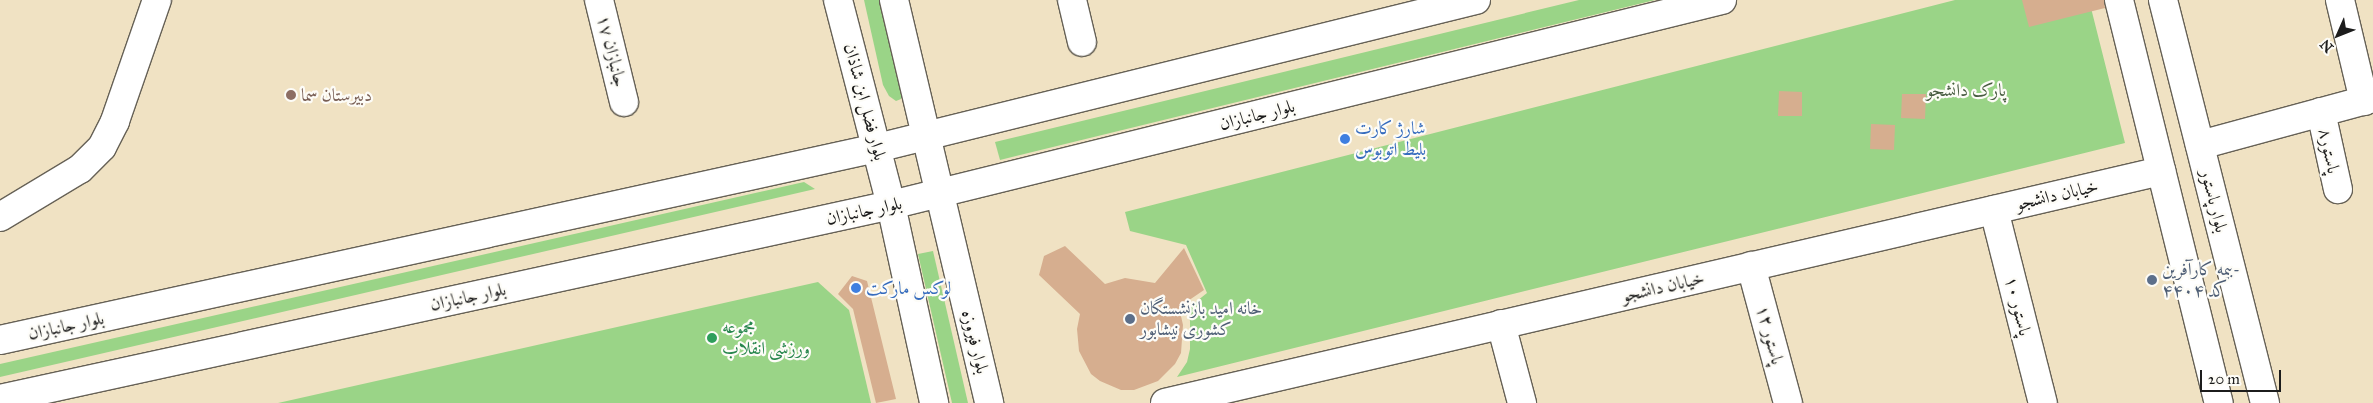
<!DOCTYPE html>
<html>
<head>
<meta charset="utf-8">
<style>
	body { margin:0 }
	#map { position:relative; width:2373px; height:403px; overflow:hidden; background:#f0e2c3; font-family:"IM FELL Great Primer",Amiri,serif }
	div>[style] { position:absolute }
	.green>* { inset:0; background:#9ad487 }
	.building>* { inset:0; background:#d6ae8f }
	.roads { filter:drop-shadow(1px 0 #666156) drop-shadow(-1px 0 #666156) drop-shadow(0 1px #666156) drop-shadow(0 -1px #666156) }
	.minor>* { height:28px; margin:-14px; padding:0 14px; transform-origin:14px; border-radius:14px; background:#fff }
	.major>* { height:28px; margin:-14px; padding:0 14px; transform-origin:14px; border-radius:14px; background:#fff }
	.dots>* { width:14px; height:14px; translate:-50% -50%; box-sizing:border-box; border:2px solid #fdfcf7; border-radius:50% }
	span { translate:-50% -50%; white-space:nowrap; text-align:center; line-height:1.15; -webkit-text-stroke:4.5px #fdfcf7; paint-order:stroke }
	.street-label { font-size:18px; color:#1c1c1c }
	.park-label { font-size:18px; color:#485c41 }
	.education-label { font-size:18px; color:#785e54 }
	.left { translate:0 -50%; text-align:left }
	.shop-label { font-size:18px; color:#366cbe }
	.service-label { font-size:18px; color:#4e5e75 }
	.leisure-label { font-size:18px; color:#27864d }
	.north { position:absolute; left:2313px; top:10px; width:50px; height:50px; -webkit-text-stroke:4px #fdfcf7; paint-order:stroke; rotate:226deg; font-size:14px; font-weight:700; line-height:20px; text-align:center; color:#1c1c1c }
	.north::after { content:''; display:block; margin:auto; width:18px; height:22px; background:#1c1c1c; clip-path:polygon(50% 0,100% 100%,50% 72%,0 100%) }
	.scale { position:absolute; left:2200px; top:370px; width:81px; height:22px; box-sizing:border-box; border:2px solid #1c1c1c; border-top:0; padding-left:6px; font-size:15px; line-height:18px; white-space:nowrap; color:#1c1c1c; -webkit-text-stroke:4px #fdfcf7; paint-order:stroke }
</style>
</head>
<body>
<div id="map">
	<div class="green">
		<i style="clip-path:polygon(864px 0,881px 0,903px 91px,901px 99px,896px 101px,889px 96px,883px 85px)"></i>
		<i style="clip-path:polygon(1579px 0,1655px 0,1000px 160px,995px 142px)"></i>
		<i style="clip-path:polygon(1955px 0,2089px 0,2125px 143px,1177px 377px,1187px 362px,1190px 349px,1190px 321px,1187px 309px,1207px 293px,1186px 245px,1130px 231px,1125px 212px)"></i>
		<i style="clip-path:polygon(804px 182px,815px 189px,0 377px,0 364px)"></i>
		<i style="clip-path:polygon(933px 251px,968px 403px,952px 403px,918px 254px)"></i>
		<i style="clip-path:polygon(818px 282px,849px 310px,871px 403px,278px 403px)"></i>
	</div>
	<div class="building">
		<i style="clip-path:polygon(2022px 0,2104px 0,2105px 8px,2029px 27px)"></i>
		<i style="clip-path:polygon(1779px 91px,1802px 92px,1802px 116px,1778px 116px)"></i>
		<i style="clip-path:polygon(1902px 94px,1926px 94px,1925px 119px,1901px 118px)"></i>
		<i style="clip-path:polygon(1871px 124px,1895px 125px,1894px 150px,1870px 149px)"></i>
		<i style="clip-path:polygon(1065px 246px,1105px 284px,1125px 278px,1155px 283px,1184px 248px,1204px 290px,1179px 307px,1183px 325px,1181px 353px,1175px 364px,1158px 381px,1134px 390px,1121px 390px,1100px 381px,1091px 374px,1079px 351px,1077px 329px,1080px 314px,1039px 275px,1044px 256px)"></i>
		<i style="clip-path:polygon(852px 276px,867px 281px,896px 399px,876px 403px,853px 309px,838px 294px)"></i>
	</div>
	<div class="roads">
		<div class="minor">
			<i style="left:599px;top:0;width:105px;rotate:76.2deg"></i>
			<i style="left:1072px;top:0;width:43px;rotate:76.6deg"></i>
			<i style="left:2119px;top:0;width:415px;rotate:76.1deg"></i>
			<i style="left:2163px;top:0;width:416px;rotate:75.8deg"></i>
			<i style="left:2340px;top:0;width:104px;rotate:76.6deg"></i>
			<i style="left:2321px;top:112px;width:79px;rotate:77.6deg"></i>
			<i style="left:2200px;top:145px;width:179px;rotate:-15.2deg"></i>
			<i style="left:1994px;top:210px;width:199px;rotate:75.8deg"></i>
			<i style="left:0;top:217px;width:93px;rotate:-31deg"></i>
			<i style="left:80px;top:169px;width:31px;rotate:-45deg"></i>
			<i style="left:102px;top:147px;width:29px;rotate:-63deg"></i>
			<i style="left:115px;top:121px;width:128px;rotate:-70.9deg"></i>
			<i style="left:1751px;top:266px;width:142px;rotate:74.9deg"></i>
			<i style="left:1501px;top:324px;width:82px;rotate:75.1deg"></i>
			<i style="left:1165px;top:403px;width:1023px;rotate:-13.11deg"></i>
		</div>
		<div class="major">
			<i style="left:838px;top:0;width:212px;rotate:75.5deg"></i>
			<i style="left:891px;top:205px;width:203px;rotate:77.7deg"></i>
			<i style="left:894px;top:0;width:414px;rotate:76.7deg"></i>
			<i style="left:0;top:340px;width:898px;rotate:-12.35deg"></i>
			<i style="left:877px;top:148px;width:617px;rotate:-13.88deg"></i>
			<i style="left:0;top:399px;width:912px;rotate:-12.28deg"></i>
			<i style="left:891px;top:205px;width:856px;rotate:-13.86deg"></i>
		</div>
	</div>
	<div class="dots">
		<i style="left:291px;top:95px;background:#8d6e63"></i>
		<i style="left:1345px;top:139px;background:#3f7fe0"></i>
		<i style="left:2152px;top:280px;background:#5c6f8a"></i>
		<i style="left:856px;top:288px;background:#3f7fe0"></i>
		<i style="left:1130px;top:319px;background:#5c6f8a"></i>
		<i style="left:712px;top:338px;background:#2e9e5b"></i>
	</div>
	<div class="street-label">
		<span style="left:612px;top:51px;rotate:76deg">جانبازان ۱۷</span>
		<span style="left:865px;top:102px;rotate:75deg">بلوار فضل ابن شاذان</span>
		<span style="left:1257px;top:115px;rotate:-14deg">بلوار جانبازان</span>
		<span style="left:2329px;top:151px;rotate:78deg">پاستور۸</span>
		<span style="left:2057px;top:195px;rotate:-13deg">خیابان دانشجو</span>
		<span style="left:2214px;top:201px;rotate:76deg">بلوار پاستور</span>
		<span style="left:864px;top:211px;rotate:-12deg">بلوار جانبازان</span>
		<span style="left:1663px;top:287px;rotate:-13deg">خیابان دانشجو</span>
		<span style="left:468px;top:297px;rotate:-12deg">بلوار جانبازان</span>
		<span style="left:2018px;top:306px;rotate:76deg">پاستور ۱۰</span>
		<span style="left:66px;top:326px;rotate:-12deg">بلوار جانبازان</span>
		<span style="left:1770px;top:335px;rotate:75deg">پاستور ۱۲</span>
		<span style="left:975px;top:342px;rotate:76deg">بلوار فیروزه</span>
	</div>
	<div class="park-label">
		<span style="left:1966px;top:90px">پارک دانشجو</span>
	</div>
	<div class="education-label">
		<span class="left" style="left:301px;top:95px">دبیرستان سما</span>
	</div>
	<div class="shop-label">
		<span class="left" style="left:1355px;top:139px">شارژ کارت<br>بلیط اتوبوس</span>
		<span class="left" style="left:866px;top:288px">لوکس مارکت</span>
	</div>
	<div class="service-label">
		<span class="left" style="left:2162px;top:280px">بیمه کارآفرین-<br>کد ۴۴۰۴</span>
		<span class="left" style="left:1140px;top:319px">خانه امید بازنشستگان<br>کشوری نیشابور</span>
	</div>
	<div class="leisure-label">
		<span class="left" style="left:722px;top:338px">مجموعه<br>ورزشی انقلاب</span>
	</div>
	<div class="north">N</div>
	<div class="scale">20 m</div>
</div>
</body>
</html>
